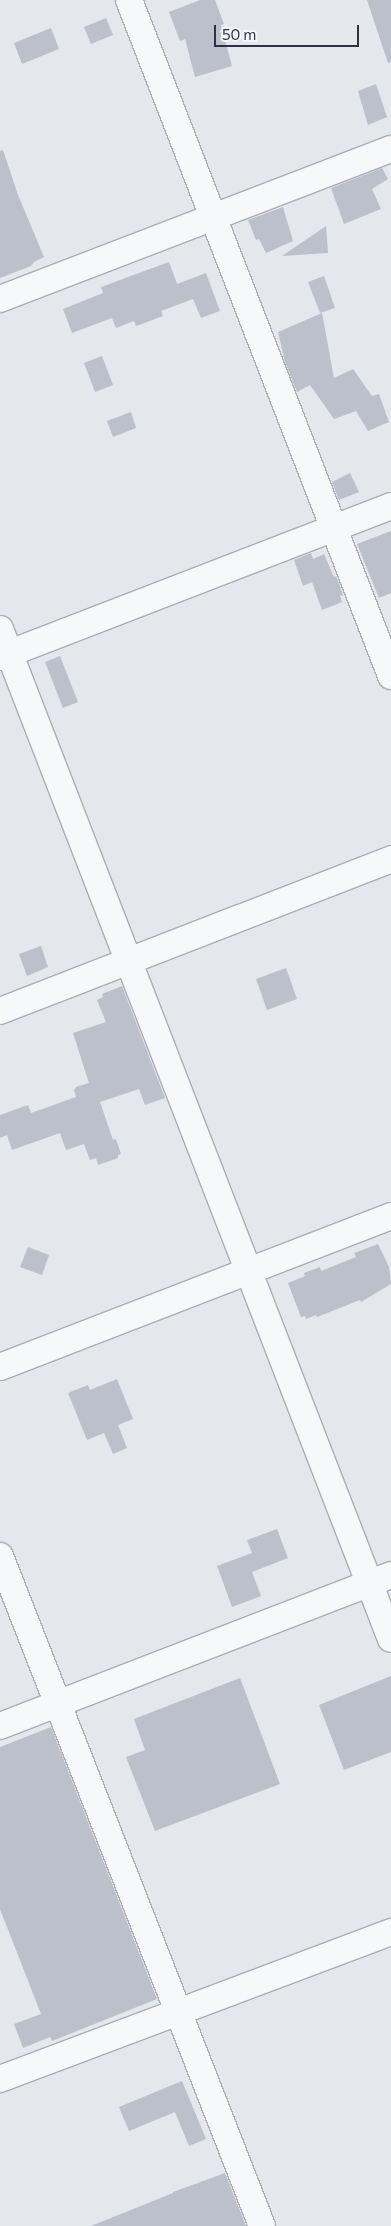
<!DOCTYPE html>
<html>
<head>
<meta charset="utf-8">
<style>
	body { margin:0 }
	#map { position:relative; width:391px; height:2226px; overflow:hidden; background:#e4e7ec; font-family:Commissioner,sans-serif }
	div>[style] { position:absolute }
	.building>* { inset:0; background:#bbc0ca }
	.roads { filter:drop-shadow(1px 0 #a9aeb7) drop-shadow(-1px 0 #a9aeb7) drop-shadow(0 1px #a9aeb7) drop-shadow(0 -1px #a9aeb7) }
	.minor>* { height:26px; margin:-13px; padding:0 13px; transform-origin:13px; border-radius:13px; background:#f7f8fa }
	span { translate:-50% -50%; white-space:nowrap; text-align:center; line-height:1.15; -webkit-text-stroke:4.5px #f4f6f9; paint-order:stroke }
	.scale { position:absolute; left:214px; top:25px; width:145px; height:22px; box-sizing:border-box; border:2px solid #2b3445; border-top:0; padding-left:6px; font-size:15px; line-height:18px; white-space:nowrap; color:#2b3445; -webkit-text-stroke:4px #f4f6f9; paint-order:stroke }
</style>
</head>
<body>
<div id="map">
	<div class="building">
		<i style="clip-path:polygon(200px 0,215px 0,224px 24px,221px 25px,232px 66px,195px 77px,185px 39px,180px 41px,169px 12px)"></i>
		<i style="clip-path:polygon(367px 0,391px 0,391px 62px,388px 63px)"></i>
		<i style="clip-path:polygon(106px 18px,113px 35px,91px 44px,84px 27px)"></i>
		<i style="clip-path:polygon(51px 28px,59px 49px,22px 64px,14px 43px)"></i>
		<i style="clip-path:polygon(376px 84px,387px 117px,368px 125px,358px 91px)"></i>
		<i style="clip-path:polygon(3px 150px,18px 195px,44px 257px,34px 262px,31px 266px,0 278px,0 151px)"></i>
		<i style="clip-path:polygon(382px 168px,388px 179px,372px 189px,381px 209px,344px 224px,331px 188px)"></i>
		<i style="clip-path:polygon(283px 207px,293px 241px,266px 253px,259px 239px,256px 240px,248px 220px)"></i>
		<i style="clip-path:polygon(326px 226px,328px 253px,282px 256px)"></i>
		<i style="clip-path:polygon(169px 262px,177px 284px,206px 273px,220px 311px,201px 318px,193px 299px,161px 311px,163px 316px,136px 326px,134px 321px,116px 328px,112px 318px,72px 333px,63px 309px,103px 293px,101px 287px)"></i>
		<i style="clip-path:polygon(324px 276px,335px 308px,320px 313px,308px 282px)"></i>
		<i style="clip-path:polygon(322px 313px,334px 378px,353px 369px,372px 396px,379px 394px,389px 422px,368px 431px,356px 411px,334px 419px,310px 385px,297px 392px,285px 362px,278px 332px)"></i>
		<i style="clip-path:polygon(102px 356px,113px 385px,95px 392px,84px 363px)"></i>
		<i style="clip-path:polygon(131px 412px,136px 428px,113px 437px,107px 421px)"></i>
		<i style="clip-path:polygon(350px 473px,359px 492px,339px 500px,332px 482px)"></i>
		<i style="clip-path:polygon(391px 531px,391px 593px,379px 598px,357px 544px)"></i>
		<i style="clip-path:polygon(311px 553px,313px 559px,324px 554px,334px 577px,336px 576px,343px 595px,340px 596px,342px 602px,322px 610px,312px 582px,303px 586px,294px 560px)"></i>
		<i style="clip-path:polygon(60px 656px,78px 702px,63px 708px,45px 662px)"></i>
		<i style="clip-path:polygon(41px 946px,48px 967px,27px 976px,19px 954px)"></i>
		<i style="clip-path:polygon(286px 968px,297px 999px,267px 1010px,256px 979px)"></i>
		<i style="clip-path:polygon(122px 986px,165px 1098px,145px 1105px,139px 1089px,100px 1102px,113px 1140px,116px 1139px,121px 1154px,118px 1155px,118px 1158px,98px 1165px,96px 1158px,90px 1160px,84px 1144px,66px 1150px,60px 1133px,12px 1150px,7px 1135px,0 1138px,0 1115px,28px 1105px,31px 1113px,76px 1097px,74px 1090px,76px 1087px,89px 1083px,73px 1033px,106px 1022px,97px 1000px,103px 997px,102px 994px)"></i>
		<i style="clip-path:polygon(378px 1244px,389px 1267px,391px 1284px,361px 1302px,360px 1300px,317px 1317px,316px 1315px,306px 1319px,305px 1316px,301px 1317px,288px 1283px,305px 1276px,304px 1273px,320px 1267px,321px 1271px,356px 1257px,354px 1253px)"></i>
		<i style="clip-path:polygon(28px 1247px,49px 1255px,42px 1275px,20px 1267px)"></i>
		<i style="clip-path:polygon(117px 1379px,133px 1419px,118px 1425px,127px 1448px,113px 1454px,104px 1433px,87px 1440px,68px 1393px,88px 1385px,90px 1390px)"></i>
		<i style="clip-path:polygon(277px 1529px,288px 1558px,252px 1572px,261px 1596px,232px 1607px,217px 1566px,252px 1553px,247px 1540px)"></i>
		<i style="clip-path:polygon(391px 1676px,391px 1752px,344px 1770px,319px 1705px)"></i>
		<i style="clip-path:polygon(240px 1678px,280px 1784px,155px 1831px,126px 1757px,145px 1750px,134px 1719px)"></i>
		<i style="clip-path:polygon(51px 1727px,157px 1999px,52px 2041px,50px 2037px,23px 2048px,14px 2024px,41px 2014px,0 1909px,0 1747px)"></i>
		<i style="clip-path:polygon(182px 2081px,206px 2139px,189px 2146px,175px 2112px,129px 2131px,119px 2107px)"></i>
		<i style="clip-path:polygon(225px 2173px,246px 2226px,91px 2226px,173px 2193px,173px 2192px)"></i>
	</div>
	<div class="roads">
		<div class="minor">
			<i style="left:129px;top:0;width:725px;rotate:68.81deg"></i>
			<i style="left:0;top:299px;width:419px;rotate:-21deg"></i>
			<i style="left:0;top:629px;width:1083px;rotate:68.84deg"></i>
			<i style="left:0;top:657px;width:419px;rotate:-21.1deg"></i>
			<i style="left:0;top:1011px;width:420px;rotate:-21.2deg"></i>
			<i style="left:0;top:1367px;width:419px;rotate:-21.1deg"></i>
			<i style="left:0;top:1556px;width:719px;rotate:68.64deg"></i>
			<i style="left:0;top:1726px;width:419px;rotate:-21.1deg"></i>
			<i style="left:0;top:2079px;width:418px;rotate:-20.6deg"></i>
		</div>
	</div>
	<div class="scale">50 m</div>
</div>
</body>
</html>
